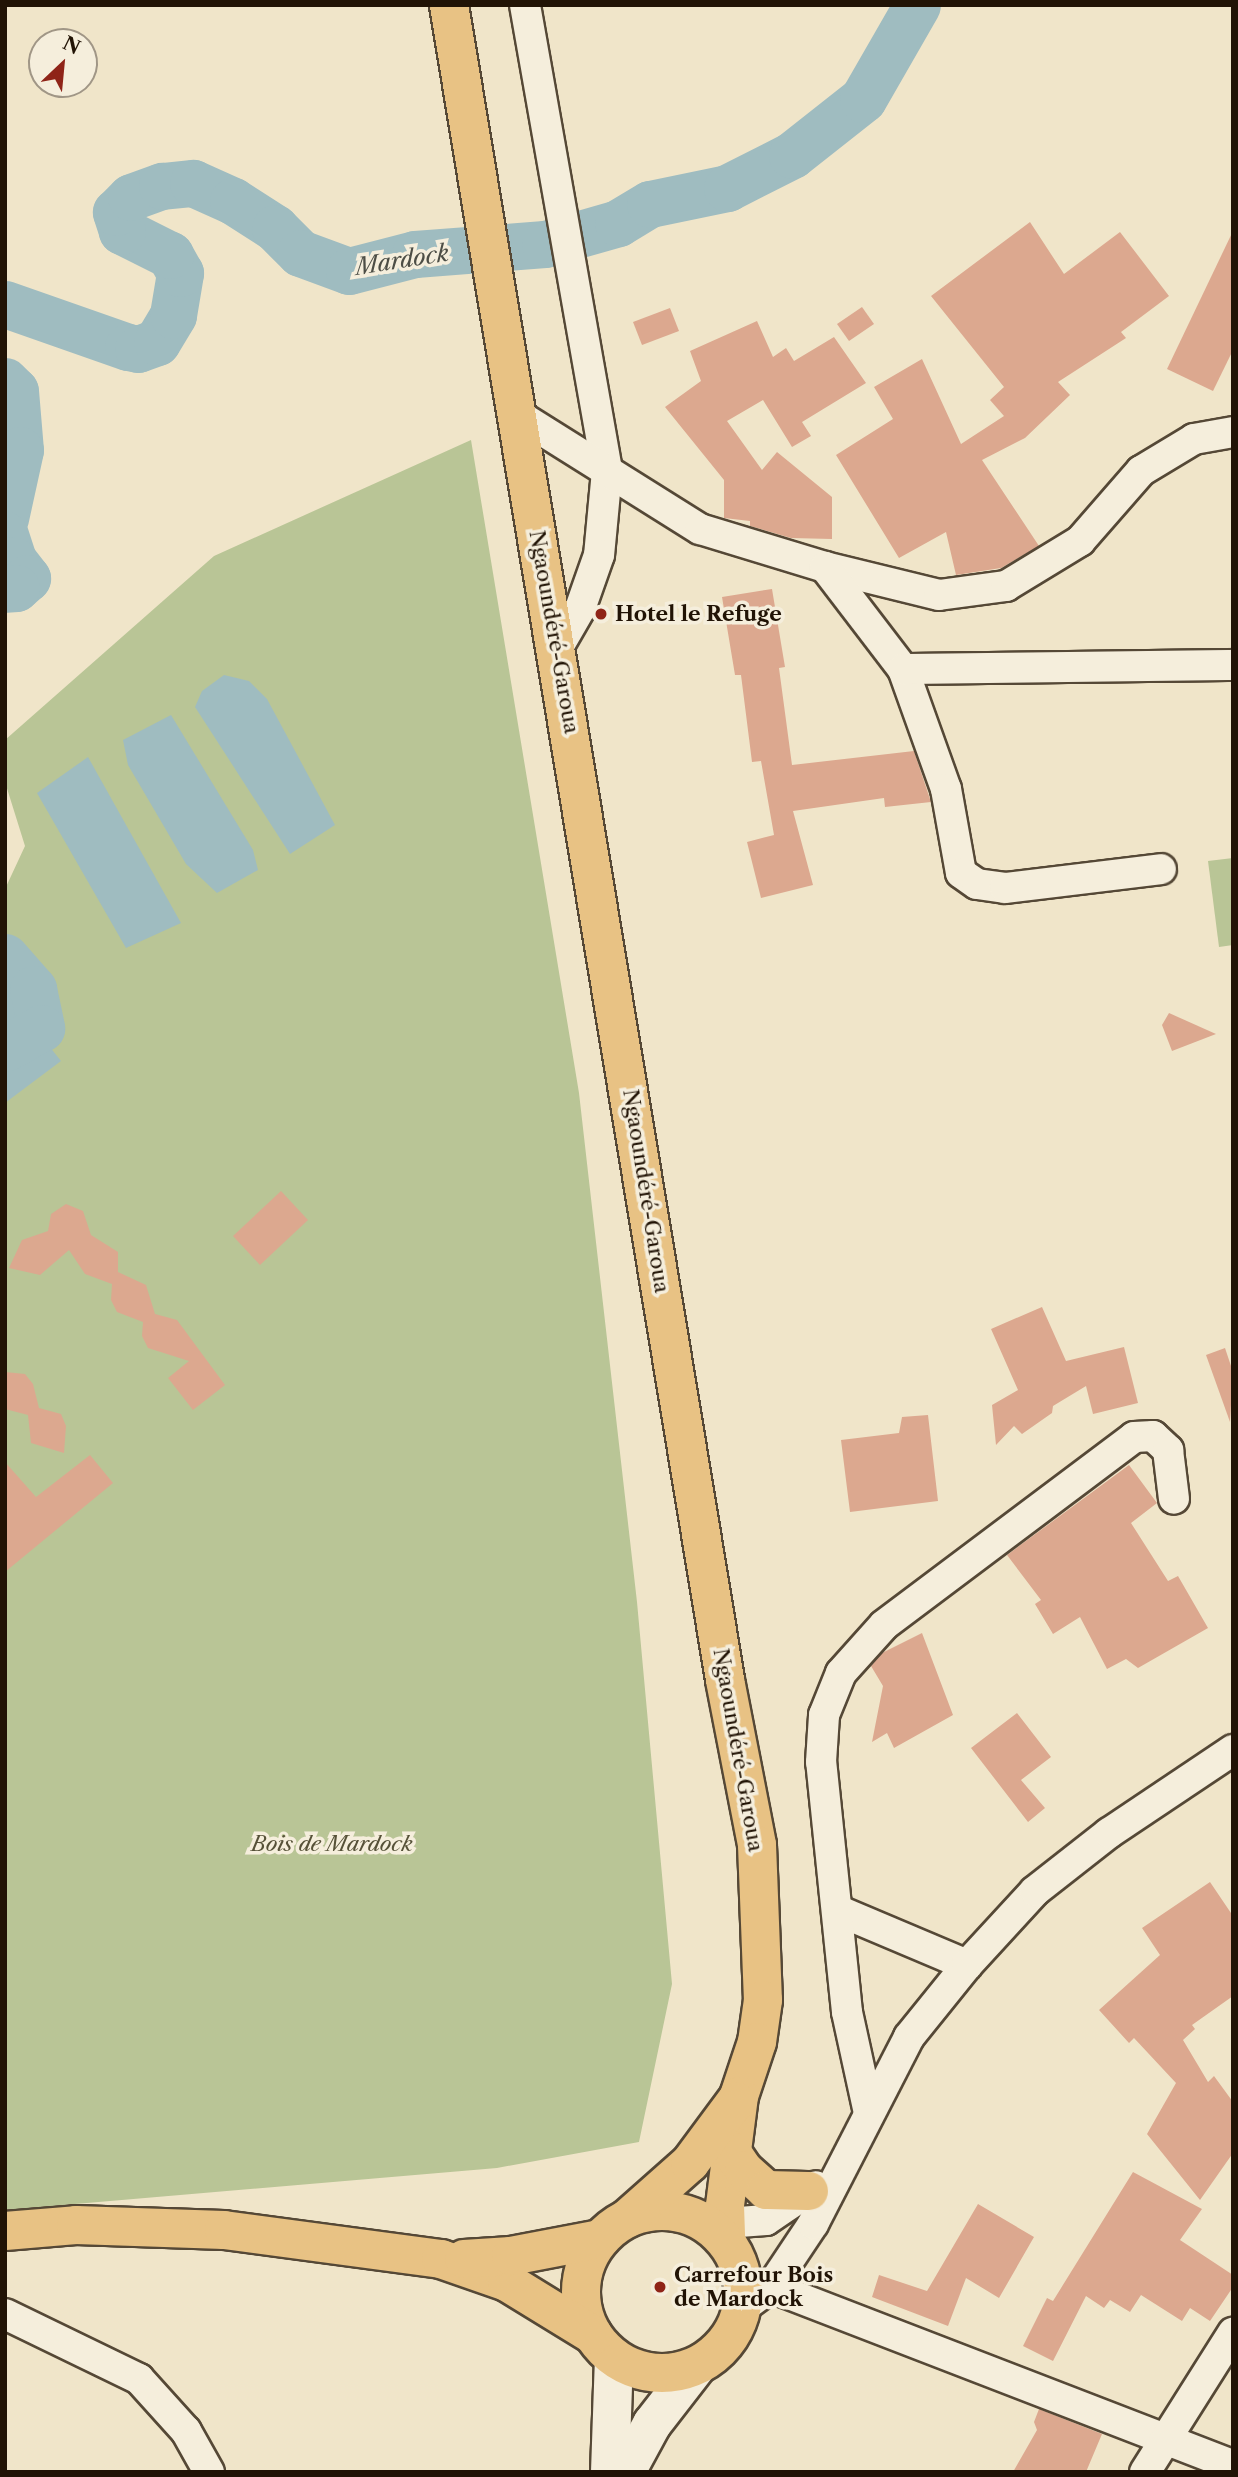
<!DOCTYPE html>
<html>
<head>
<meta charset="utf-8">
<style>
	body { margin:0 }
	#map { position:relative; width:1238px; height:2477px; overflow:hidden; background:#f0e5c9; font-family:"Libre Caslon Text",serif }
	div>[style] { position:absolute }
	.green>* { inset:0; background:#b9c596 }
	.water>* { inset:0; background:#9fbcc0 }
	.river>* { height:47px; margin:-23.5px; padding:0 23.5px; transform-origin:23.5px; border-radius:23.5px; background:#9fbcc0 }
	.building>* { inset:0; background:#dca88f }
	.roads { filter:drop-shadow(2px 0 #554836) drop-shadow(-2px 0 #554836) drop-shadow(0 2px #554836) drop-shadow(0 -2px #554836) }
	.minor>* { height:30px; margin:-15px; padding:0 15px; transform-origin:15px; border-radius:15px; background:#f5eedc }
	.secondary>* { height:38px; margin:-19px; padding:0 19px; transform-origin:19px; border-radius:19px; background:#f5eedc }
	.trunk>* { height:38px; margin:-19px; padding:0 19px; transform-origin:19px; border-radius:19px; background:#e8c284 }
	.trunk>.ring { margin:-19px; padding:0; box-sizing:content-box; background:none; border:38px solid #e8c284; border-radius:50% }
	.dots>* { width:19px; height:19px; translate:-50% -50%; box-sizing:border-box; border:4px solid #f5eedc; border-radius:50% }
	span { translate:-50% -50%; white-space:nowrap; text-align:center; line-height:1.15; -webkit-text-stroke:7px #f5eedc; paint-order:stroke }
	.poi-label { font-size:21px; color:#211305; font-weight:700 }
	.left { translate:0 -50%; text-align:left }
	.street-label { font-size:21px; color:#211305 }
	.park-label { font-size:21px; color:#565138; font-style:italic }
	.water-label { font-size:23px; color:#4d4e46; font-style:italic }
	.frame { position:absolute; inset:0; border:7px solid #211305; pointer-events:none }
	.north { position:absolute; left:28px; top:28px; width:70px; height:70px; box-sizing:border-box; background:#f5eedc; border:2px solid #a09686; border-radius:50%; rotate:26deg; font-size:19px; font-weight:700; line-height:28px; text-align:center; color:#211305 }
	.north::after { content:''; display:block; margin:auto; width:24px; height:32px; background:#8f2418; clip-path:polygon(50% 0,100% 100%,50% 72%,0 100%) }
</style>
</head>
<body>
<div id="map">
	<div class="green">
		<i style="clip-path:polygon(471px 440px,579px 1093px,637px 1602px,672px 1984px,639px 2142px,497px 2168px,5px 2210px,5px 889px,25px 846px,5px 782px,5px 740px,214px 556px)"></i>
		<i style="clip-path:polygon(1233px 858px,1233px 945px,1219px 947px,1208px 861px)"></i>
	</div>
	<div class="water">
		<i style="clip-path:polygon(224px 675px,249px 681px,267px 699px,335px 825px,290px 854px,195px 707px,202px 691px)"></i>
		<i style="clip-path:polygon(171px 715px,253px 850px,258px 870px,217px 893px,186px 864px,128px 765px,123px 740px)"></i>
		<i style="clip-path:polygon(88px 757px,181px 923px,126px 948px,37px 793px)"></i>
		<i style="clip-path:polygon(7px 993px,61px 1061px,5px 1103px,5px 994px)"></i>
	</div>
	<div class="river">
		<i style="left:5px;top:304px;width:130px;rotate:19.3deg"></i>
		<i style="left:128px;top:347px;width:10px;rotate:11deg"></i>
		<i style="left:138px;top:349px;width:20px;rotate:-20deg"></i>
		<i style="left:157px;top:342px;width:31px;rotate:-59deg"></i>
		<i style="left:173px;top:315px;width:43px;rotate:-80.5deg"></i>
		<i style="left:180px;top:273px;width:21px;rotate:-119deg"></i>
		<i style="left:170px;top:255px;width:54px;rotate:-153.4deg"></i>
		<i style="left:122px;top:231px;width:20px;rotate:-108deg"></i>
		<i style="left:116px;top:212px;width:21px;rotate:-45deg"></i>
		<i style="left:131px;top:197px;width:33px;rotate:-20deg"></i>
		<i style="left:162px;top:186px;width:31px;rotate:-6deg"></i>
		<i style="left:193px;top:183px;width:44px;rotate:24.2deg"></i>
		<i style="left:233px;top:201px;width:50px;rotate:32.7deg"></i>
		<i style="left:275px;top:228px;width:35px;rotate:45deg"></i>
		<i style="left:300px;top:253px;width:52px;rotate:20.2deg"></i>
		<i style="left:349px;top:271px;width:68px;rotate:-14.4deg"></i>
		<i style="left:415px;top:254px;width:130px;rotate:-4.4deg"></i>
		<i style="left:545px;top:244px;width:76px;rotate:-16deg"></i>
		<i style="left:618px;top:223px;width:37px;rotate:-31deg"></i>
		<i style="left:650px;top:204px;width:79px;rotate:-11.7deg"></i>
		<i style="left:727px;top:188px;width:73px;rotate:-26.9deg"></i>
		<i style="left:792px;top:155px;width:90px;rotate:-38.3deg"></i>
		<i style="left:863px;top:99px;width:108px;rotate:-60.1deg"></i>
		<i style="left:5px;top:381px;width:14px;rotate:45deg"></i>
		<i style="left:15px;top:391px;width:59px;rotate:85.2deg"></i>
		<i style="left:20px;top:450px;width:70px;rotate:102.4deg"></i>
		<i style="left:5px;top:535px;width:26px;rotate:72deg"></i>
		<i style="left:13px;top:560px;width:23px;rotate:52deg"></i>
		<i style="left:27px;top:578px;width:15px;rotate:138deg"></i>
		<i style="left:16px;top:588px;width:11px;rotate:175deg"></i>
		<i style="left:5px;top:957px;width:43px;rotate:48.8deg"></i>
		<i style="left:33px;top:989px;width:40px;rotate:78deg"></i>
		<i style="left:41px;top:1028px;width:41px;rotate:150.9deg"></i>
	</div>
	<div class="building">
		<i style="clip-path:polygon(1030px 222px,1064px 274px,1120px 232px,1169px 296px,1121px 332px,1126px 338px,1058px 382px,1070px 395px,1025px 438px,982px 460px,1039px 546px,1001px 568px,956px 575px,946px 532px,899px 558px,836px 455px,893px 419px,874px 387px,922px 359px,961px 444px,1004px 416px,990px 400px,1004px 387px,931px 296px)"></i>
		<i style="clip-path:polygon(1233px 231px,1233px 350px,1213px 391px,1167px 369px)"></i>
		<i style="clip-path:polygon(862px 307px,874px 324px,849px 341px,837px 324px)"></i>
		<i style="clip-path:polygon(670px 308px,679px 331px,642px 345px,633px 322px)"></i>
		<i style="clip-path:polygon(757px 321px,773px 357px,786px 348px,794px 361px,834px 337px,866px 383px,802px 422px,811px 436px,792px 447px,763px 400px,727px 421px,762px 470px,777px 452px,832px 497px,832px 539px,791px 538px,750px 526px,750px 521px,724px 518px,724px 480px,665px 407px,701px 381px,690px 351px)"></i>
		<i style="clip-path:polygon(772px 589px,785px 667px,779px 668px,792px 765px,914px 751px,931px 802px,885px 807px,884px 798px,793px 811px,813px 885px,761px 898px,747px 842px,774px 835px,761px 761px,752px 762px,741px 675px,735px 675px,722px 597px)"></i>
		<i style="clip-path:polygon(1169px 1013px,1216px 1034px,1172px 1051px,1162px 1025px)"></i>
		<i style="clip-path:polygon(281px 1191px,308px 1220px,260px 1265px,233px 1236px)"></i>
		<i style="clip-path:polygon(66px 1204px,83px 1211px,91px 1235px,118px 1252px,118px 1272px,146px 1285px,155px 1314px,177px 1320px,225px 1385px,193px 1410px,168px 1378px,189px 1361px,148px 1348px,142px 1336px,143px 1322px,117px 1312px,111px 1300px,112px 1284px,85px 1274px,69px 1250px,40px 1275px,9px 1268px,22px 1240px,48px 1231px,51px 1214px)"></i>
		<i style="clip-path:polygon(1042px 1307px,1066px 1361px,1124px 1347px,1138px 1403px,1093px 1414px,1086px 1386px,1053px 1406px,1052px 1413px,1022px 1434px,1014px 1426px,996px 1445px,992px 1405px,1018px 1390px,991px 1329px)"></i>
		<i style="clip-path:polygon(1225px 1348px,1233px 1372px,1230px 1422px,1206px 1355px)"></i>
		<i style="clip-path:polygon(5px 1372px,25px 1374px,33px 1384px,39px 1408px,61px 1414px,66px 1426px,64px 1453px,31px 1443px,28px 1415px,5px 1409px)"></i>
		<i style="clip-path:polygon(928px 1415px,938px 1501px,850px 1512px,841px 1440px,899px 1433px,902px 1417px)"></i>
		<i style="clip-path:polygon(90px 1455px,113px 1483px,5px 1572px,5px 1462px,36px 1497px)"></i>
		<i style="clip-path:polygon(1129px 1465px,1157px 1503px,1131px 1523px,1168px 1581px,1178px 1576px,1208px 1628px,1138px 1668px,1126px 1659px,1107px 1669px,1080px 1617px,1053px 1634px,1035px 1604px,1041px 1600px,1007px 1555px)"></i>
		<i style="clip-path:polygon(922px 1633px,953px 1715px,894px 1748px,887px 1733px,872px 1742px,883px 1686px,871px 1666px,882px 1653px)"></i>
		<i style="clip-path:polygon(1017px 1713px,1051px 1757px,1021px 1780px,1045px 1808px,1028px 1822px,971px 1748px)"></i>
		<i style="clip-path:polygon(1210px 1882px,1233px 1916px,1233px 1996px,1192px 2025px,1195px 2029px,1183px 2040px,1208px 2082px,1214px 2076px,1233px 2102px,1233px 2153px,1200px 2200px,1147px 2134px,1176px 2083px,1134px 2038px,1129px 2043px,1099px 2010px,1160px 1955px,1142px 1928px)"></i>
		<i style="clip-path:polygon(1133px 2172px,1202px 2209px,1180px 2240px,1233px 2275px,1233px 2287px,1210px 2321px,1190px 2308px,1182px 2321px,1141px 2295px,1130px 2312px,1110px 2300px,1104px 2308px,1086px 2296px,1053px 2361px,1023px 2346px,1047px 2298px,1053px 2301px)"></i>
		<i style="clip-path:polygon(978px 2204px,1034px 2237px,999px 2298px,966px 2278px,948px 2326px,872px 2297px,879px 2275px,927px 2291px)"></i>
		<i style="clip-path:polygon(1039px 2409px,1102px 2434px,1086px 2472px,1013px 2472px,1037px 2430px,1034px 2422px)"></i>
	</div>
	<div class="roads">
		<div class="minor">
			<i style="left:525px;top:5px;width:473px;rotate:80deg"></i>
			<i style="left:607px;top:471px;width:84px;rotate:95.4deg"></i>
			<i style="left:599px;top:555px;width:57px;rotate:109.4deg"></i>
			<i style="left:580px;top:609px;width:46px;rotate:119.9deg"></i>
			<i style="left:518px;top:415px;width:215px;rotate:32.1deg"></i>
			<i style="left:700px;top:529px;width:131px;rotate:16.9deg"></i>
			<i style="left:825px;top:567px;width:117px;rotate:13.8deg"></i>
			<i style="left:939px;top:595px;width:68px;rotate:-7.7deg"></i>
			<i style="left:1006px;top:586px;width:87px;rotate:-31.3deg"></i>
			<i style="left:1080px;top:541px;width:93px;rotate:-48.9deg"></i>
			<i style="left:1141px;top:471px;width:62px;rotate:-31.1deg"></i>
			<i style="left:1194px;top:439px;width:40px;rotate:-10deg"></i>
			<i style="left:825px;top:567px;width:128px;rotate:52.6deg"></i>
			<i style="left:903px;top:669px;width:127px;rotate:70.3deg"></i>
			<i style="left:946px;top:789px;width:85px;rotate:79.9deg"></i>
			<i style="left:961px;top:873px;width:19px;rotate:35deg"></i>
			<i style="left:977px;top:884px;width:28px;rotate:8deg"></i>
			<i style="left:1005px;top:888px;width:157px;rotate:-6.9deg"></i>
			<i style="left:903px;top:669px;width:330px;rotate:-0.7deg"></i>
			<i style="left:839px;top:1911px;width:139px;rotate:22.9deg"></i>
			<i style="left:869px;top:2113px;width:103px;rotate:-102.3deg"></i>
			<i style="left:847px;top:2012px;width:251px;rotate:-95.9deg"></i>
			<i style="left:821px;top:1762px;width:47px;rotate:-86.3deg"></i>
			<i style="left:824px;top:1715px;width:45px;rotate:-68deg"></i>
			<i style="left:841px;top:1673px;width:64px;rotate:-48.1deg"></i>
			<i style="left:884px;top:1625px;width:313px;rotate:-36.9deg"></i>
			<i style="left:1134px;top:1437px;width:19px;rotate:-3deg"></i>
			<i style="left:1153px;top:1436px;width:21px;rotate:43deg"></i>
			<i style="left:1168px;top:1450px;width:49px;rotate:83deg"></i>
			<i style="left:726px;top:2223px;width:40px;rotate:-4.3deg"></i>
			<i style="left:766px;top:2220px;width:60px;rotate:-34.2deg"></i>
			<i style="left:771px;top:2287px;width:495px;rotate:21.1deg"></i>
			<i style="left:742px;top:2308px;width:36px;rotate:-36deg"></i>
			<i style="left:771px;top:2287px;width:76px;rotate:-56.3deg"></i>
			<i style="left:813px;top:2224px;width:210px;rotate:-62.8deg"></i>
			<i style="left:909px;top:2037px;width:92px;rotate:-51.1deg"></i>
			<i style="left:967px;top:1965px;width:100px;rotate:-47.4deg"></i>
			<i style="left:1035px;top:1891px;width:94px;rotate:-38.1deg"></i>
			<i style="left:1109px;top:1833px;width:149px;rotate:-33.8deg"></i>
			<i style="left:5px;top:2314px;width:149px;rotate:25.9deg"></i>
			<i style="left:139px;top:2379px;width:70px;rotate:47.9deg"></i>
			<i style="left:186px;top:2431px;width:47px;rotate:60.7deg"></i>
			<i style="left:1145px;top:2472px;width:165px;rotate:-57.7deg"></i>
		</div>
		<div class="secondary">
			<i style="left:610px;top:2472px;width:114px;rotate:-88deg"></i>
			<i style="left:626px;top:2472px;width:55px;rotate:-61.6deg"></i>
			<i style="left:652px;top:2424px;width:73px;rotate:-52.2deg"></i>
		</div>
		<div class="trunk">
			<i style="left:449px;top:5px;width:1698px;rotate:80.64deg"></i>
			<i style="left:725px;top:1680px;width:168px;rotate:79deg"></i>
			<i style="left:757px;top:1845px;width:155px;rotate:87.8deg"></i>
			<i style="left:763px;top:2000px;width:42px;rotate:98.1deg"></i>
			<i style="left:757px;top:2042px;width:57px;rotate:108.4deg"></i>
			<i style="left:739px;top:2096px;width:111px;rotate:97.3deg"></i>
			<i style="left:725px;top:2206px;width:35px;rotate:88deg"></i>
			<i style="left:731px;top:2151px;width:23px;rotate:56deg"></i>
			<i style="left:744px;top:2170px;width:30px;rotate:42deg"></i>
			<i style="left:766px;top:2190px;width:43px;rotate:1.3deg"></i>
			<i class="ring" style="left:581px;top:2211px;width:124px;height:124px"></i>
			<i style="left:628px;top:2218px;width:83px;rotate:-41.6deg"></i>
			<i style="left:690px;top:2163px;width:77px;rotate:-53.4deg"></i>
			<i style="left:5px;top:2231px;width:71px;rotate:-4.8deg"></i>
			<i style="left:76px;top:2225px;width:148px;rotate:1.9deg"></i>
			<i style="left:224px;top:2230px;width:219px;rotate:7.6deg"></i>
			<i style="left:441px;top:2259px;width:70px;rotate:19.2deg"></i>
			<i style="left:507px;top:2282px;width:101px;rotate:31.6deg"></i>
			<i style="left:464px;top:2259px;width:47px;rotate:-3.7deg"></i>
			<i style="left:511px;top:2256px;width:91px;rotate:-10.8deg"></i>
		</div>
	</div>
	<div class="dots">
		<i style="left:601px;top:614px;background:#8f2418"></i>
		<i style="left:660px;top:2287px;background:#8f2418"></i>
	</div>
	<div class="poi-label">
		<span class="left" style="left:615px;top:614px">Hotel le Refuge</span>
		<span class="left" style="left:674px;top:2287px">Carrefour Bois<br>de Mardock</span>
	</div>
	<div class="street-label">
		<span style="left:554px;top:632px;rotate:80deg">Ngaoundéré-Garoua</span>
		<span style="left:646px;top:1191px;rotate:81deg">Ngaoundéré-Garoua</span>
		<span style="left:738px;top:1750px;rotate:80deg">Ngaoundéré-Garoua</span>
	</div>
	<div class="park-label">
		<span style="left:332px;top:1844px">Bois de Mardock</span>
	</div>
	<div class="water-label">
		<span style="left:402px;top:260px;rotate:-9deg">Mardock</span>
	</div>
	<div class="frame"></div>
	<div class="north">N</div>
</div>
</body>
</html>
